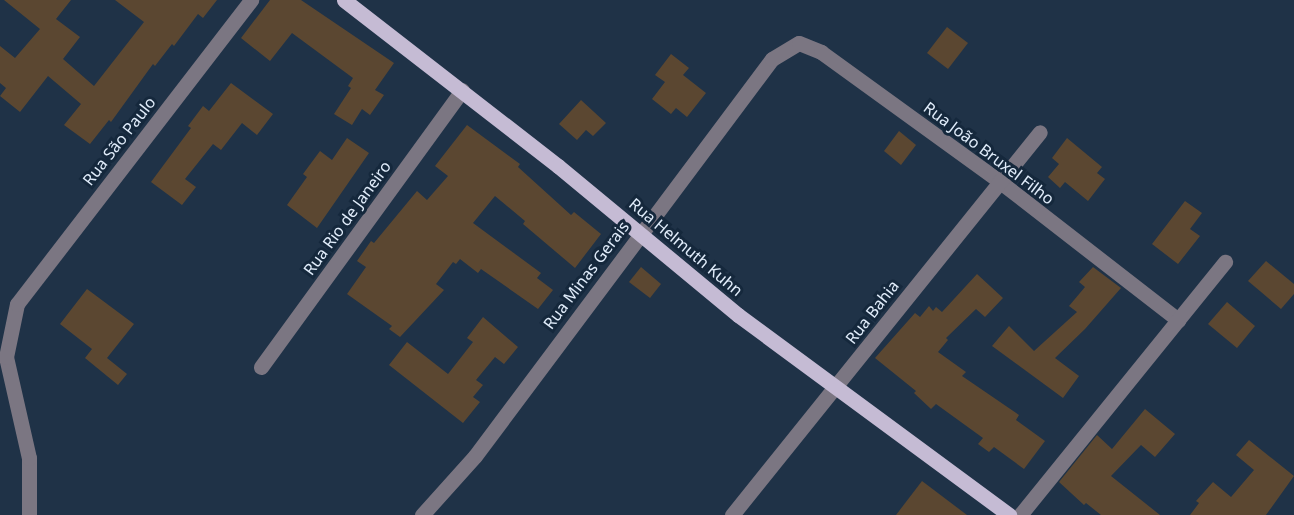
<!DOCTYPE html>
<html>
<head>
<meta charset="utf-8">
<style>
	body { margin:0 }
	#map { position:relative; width:1294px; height:515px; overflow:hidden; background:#1f3247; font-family:"Noto Sans",sans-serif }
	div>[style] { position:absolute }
	.building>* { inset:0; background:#5b4731 }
	.minor>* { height:15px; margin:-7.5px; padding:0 7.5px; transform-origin:7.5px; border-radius:7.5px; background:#7b7682 }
	.major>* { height:15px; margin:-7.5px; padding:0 7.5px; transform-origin:7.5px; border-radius:7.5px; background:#c5bbd4 }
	span { translate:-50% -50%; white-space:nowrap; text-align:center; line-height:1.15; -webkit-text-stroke:6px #15283c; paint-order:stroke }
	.street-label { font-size:16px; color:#e0ecfa }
</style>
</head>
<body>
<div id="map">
	<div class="building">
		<i style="clip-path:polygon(4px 0,71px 0,56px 19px,80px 37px,63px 59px,94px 86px,144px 22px,115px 0,217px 0,203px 18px,198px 14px,174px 46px,172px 44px,155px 66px,153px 64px,111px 122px,109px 120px,90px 144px,64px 125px,81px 104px,48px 76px,20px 112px,0 96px,6px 88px,0 83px,0 46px,15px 58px,40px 29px)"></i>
		<i style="clip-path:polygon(270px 0,301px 0,394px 63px,375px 90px,384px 95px,370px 115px,362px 109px,352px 125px,334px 114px,351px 88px,348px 86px,353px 78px,292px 33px,270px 61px,241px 38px)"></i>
		<i style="clip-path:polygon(947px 27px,968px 43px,948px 69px,927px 53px)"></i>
		<i style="clip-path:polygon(671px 54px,689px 68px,683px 75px,706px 93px,687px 117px,676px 108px,671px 114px,652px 99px,665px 82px,655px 75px)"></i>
		<i style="clip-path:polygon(231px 83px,273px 114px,257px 135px,242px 123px,221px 150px,213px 144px,185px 179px,196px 187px,182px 205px,151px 182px,191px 128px,188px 126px,203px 106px,209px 111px)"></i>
		<i style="clip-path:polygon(581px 100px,606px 123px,593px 136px,586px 130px,577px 140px,559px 124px)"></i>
		<i style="clip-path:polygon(467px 125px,520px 164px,518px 167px,571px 215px,574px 212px,601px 234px,575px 268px,523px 224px,525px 221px,495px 196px,473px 223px,541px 273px,537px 278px,553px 290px,538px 309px,481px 269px,478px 273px,460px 259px,456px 264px,453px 262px,436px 284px,444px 290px,400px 337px,389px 329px,392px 326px,347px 294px,366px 267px,357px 261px,371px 241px,374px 243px,417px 191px,427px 200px,448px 176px,435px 166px)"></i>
		<i style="clip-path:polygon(899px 131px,916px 145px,901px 165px,884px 151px)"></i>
		<i style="clip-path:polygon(347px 138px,369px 153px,317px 228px,287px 205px,307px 177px,303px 174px,320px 151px,332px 160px)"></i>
		<i style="clip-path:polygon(1067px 138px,1102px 167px,1097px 173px,1105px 179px,1088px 201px,1065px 182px,1060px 188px,1048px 177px,1059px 164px,1052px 158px)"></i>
		<i style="clip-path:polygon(1185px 201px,1202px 213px,1190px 229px,1200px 236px,1178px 264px,1152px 244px)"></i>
		<i style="clip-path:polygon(1266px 261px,1294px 284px,1294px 294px,1281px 309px,1248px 281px)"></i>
		<i style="clip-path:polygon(641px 267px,661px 284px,650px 298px,629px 282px)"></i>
		<i style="clip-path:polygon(1093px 267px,1121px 288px,1085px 329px,1055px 358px,1079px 376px,1063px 398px,992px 346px,1009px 326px,1034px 351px,1077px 312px,1069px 306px,1085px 287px,1079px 282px)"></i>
		<i style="clip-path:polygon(977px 274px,1003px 298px,985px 317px,976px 309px,946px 338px,948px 340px,938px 352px,966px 372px,962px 376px,1019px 415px,1016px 420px,1045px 441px,1024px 469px,994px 447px,989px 452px,978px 444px,983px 438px,936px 404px,931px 409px,914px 393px,916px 391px,875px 358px,915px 313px,920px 317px,929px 306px,933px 311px,936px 307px,942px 312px)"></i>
		<i style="clip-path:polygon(87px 289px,134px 324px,107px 358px,127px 374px,118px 385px,85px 358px,92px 349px,60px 324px)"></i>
		<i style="clip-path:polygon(1227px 302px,1255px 326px,1237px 348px,1208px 324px)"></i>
		<i style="clip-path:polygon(483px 317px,518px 347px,504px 364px,495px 357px,476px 380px,483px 385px,473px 397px,480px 402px,463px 423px,389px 365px,407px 342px,448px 374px,473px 342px,467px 338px)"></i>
		<i style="clip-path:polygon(1145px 409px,1175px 434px,1155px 457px,1141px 445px,1111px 476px,1160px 515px,1101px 515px,1086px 503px,1084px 505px,1059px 482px,1097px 435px,1112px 449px)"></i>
		<i style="clip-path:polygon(1249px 440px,1294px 476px,1266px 515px,1190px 515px,1199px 503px,1196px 501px,1213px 482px,1231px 497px,1254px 470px,1236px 455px)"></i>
		<i style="clip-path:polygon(922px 481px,967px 515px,896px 515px)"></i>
	</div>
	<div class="minor">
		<i style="left:261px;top:367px;width:342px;rotate:-54deg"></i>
		<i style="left:29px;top:515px;width:57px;rotate:-90deg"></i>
		<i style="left:29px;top:458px;width:104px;rotate:-102.8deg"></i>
		<i style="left:6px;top:357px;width:54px;rotate:-78.3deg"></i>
		<i style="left:17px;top:304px;width:384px;rotate:-52.4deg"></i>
		<i style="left:422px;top:515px;width:79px;rotate:-48.1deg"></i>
		<i style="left:475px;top:456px;width:496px;rotate:-53.2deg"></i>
		<i style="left:772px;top:59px;width:31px;rotate:-31deg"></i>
		<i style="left:799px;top:43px;width:24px;rotate:22deg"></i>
		<i style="left:821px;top:52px;width:220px;rotate:35.9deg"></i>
		<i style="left:999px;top:181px;width:227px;rotate:37.8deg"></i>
		<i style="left:732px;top:515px;width:491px;rotate:-51.2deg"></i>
		<i style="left:1020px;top:515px;width:326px;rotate:-51deg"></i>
	</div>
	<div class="major">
		<i style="left:344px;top:0;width:271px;rotate:37.8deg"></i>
		<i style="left:558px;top:166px;width:234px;rotate:39.6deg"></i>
		<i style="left:738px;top:315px;width:337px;rotate:36.4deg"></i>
	</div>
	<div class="street-label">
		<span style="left:119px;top:141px;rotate:-52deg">Rua São Paulo</span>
		<span style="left:989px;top:153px;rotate:37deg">Rua João Bruxel Filho</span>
		<span style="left:347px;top:218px;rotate:-54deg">Rua Rio de Janeiro</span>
		<span style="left:686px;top:247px;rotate:40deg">Rua Helmuth Kuhn</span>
		<span style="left:586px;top:275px;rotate:-53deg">Rua Minas Gerais</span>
		<span style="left:872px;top:312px;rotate:-52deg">Rua Bahia</span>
	</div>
</div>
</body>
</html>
